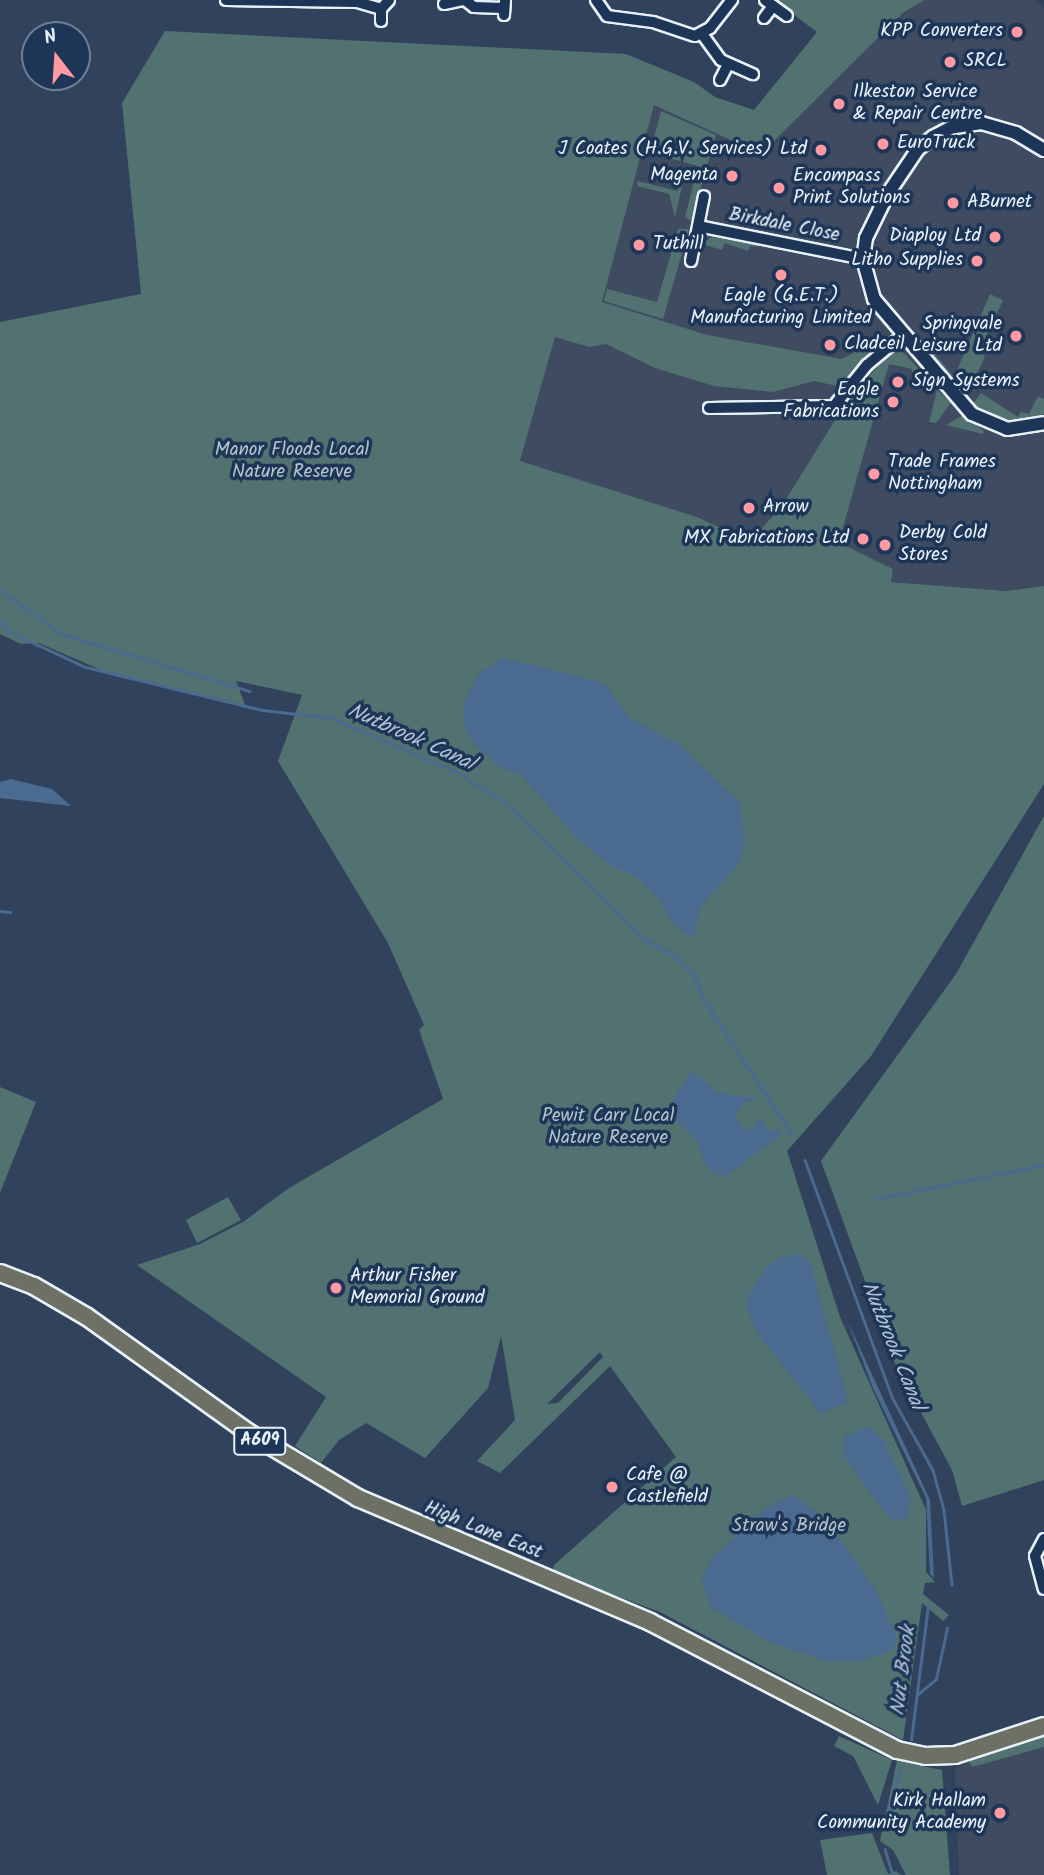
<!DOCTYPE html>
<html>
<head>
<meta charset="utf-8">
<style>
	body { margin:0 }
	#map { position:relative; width:1044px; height:1875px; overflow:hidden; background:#30425c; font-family:Kalam,sans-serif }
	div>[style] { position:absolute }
	.built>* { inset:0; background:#3e4b60 }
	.green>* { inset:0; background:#527271 }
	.water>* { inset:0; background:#4a6a90 }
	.stream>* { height:2.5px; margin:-1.25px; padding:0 1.25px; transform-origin:1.25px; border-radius:1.25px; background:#4a6a90 }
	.roads { filter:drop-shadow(2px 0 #e8f1f8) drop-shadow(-2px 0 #e8f1f8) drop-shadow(0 2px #e8f1f8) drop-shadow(0 -2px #e8f1f8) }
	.minor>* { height:10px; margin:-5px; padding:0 5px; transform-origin:5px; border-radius:5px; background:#1d3557 }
	.tertiary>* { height:12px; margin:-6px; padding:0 6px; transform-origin:6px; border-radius:6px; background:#1d3557 }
	.primary>* { height:16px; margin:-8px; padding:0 8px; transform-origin:8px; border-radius:8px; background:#6c7065 }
	.dots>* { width:19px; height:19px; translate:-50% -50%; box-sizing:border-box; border:4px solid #1d3557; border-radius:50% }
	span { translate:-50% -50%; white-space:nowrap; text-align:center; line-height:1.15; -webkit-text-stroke:7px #1d3557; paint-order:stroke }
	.shield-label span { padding:2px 5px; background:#1d3557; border:2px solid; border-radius:5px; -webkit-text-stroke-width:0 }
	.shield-label { font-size:18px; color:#e8f1f8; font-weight:700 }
	.poi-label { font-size:19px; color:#e8f1f8 }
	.right { translate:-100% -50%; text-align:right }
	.left { translate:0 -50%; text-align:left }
	.street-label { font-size:19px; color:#e8f1f8 }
	.park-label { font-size:19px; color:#b4c5c9 }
	.water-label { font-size:21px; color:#b1c2d4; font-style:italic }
	.north { position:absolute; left:21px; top:21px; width:70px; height:70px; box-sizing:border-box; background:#1d3557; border:2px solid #6e8097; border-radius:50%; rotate:343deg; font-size:19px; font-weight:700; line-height:28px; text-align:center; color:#e8f1f8 }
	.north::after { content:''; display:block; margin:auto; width:24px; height:32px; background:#ff9aa2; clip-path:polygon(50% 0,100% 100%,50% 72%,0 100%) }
</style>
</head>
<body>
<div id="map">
	<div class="built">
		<i style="clip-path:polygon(925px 0,1034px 0,1044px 8px,1044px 586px,1006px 591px,891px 582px,893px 569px,844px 546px,840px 539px,882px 362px,848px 399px,783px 504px,750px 543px,520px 462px,555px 337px,590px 347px,654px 104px,748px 148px,904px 12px)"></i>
		<i style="clip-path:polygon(1044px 1733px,1044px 1875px,959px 1875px,955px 1769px,968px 1759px)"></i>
	</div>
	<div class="green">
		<i style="clip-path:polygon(evenodd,774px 0,925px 0,904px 12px,773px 142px,748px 148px,654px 105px,602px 302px,707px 335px,842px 359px,864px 347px,870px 354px,842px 387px,814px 381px,773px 392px,714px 386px,655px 368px,606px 344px,589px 347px,555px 337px,520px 461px,697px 517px,750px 542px,783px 504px,848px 399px,889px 354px,900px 349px,927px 378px,911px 377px,912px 369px,889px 364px,840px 538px,844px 545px,893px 569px,891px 582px,1006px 591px,1044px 586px,1044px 784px,871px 1056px,787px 1151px,840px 1317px,926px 1510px,926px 1572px,935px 1582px,925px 1583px,923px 1594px,949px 1615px,943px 1621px,922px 1603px,903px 1740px,660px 1612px,552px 1572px,554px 1565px,676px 1457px,610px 1366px,500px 1473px,477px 1461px,515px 1420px,501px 1336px,488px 1388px,425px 1458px,366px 1423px,339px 1440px,321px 1463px,295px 1446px,326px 1397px,137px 1265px,200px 1244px,243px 1222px,289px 1188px,443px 1099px,419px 1030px,424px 1025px,388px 943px,278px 761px,302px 695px,236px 681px,245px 705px,150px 684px,101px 670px,39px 643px,21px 644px,0 634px,0 322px,141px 294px,122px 103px,165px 31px,626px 54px,694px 82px,715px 97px,754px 110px,817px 32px,774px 0,600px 1352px,603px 1357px,558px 1403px,547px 1404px,600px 1352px)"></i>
		<i style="clip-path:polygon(661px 111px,716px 135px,691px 221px,685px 217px,698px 166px,650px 153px)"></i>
		<i style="clip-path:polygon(684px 178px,675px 217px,669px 194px,637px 186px,638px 181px,677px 191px)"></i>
		<i style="clip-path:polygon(678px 229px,689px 229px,663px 319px,604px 301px,607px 289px,657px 302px)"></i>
		<i style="clip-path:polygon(711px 237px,758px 245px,758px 247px,750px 246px,748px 251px,725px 243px,722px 250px,702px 244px)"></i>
		<i style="clip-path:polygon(990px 294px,1003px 300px,979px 352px,985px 356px,970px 391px,960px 392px,926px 349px,929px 347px,954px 377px)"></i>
		<i style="clip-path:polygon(937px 390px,951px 403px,936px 423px,929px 422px)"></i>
		<i style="clip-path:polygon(981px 393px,1018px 417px,1021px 412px,1029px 414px,1038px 396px,1044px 399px,1044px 414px,1025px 421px,997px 419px,973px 404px)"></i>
		<i style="clip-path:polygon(963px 415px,984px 431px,983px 434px,946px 425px)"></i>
		<i style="clip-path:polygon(1044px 816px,1044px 1480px,962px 1506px,952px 1470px,896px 1366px,821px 1161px,956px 974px)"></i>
		<i style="clip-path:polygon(0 1087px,36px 1102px,0 1193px)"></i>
		<i style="clip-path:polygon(228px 1197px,241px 1220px,197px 1243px,186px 1220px)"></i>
		<i style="clip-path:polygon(1044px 1733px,1044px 1747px,972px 1767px,968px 1759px)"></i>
		<i style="clip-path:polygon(839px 1736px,892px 1760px,878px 1805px,853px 1756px,834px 1746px)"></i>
		<i style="clip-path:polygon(897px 1761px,942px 1770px,950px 1875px,906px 1875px,893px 1850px,880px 1841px)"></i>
		<i style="clip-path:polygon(872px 1833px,888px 1874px,896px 1871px,901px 1875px,827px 1875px,820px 1840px)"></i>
	</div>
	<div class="water">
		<i style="clip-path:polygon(503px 658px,604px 683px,630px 718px,678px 744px,740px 802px,745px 845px,738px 865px,699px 908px,694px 939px,670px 921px,659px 900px,638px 878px,614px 867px,580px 842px,522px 776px,499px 766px,474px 745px,465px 727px,463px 706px,479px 673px)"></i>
		<i style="clip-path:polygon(11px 779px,52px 789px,71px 806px,0 798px,0 782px)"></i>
		<i style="clip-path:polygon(691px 1071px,718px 1093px,761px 1099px,744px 1102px,735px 1115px,743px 1128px,753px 1131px,757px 1121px,762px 1120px,770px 1132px,779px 1129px,782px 1134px,725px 1177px,713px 1173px,704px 1162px,696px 1139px,670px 1115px,669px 1107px)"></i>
		<i style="clip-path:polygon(798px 1254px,810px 1262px,847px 1396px,845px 1404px,820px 1413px,758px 1334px,747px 1309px,748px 1297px,765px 1269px,779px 1258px)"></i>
		<i style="clip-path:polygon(847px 1320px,930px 1500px,934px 1578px,930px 1574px,926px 1498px,873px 1388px)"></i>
		<i style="clip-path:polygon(870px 1427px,884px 1441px,911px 1498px,908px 1517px,901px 1521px,894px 1521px,873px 1498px,845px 1457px,844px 1436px)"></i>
		<i style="clip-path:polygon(792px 1495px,816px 1511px,840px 1539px,875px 1589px,897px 1637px,893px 1650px,858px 1662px,822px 1660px,771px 1642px,712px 1608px,701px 1582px,711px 1559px,766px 1508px)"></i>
	</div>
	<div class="stream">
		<i style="left:0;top:590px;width:76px;rotate:35.4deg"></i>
		<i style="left:62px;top:634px;width:196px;rotate:16.9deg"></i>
		<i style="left:0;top:621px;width:17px;rotate:45deg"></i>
		<i style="left:12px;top:633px;width:81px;rotate:24.7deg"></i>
		<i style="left:86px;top:667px;width:182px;rotate:13.7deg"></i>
		<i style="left:263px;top:710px;width:68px;rotate:6.7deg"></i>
		<i style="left:331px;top:718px;width:137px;rotate:23.2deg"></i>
		<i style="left:457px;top:772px;width:61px;rotate:32.9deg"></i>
		<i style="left:508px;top:805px;width:193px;rotate:44.4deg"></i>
		<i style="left:646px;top:940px;width:27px;rotate:27deg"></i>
		<i style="left:670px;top:952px;width:33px;rotate:44deg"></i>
		<i style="left:694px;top:975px;width:28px;rotate:67deg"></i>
		<i style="left:705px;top:1001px;width:159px;rotate:56.8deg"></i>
		<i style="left:0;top:911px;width:10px;rotate:6deg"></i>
		<i style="left:805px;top:1160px;width:252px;rotate:69.8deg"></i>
		<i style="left:892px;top:1397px;width:84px;rotate:60.7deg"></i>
		<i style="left:933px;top:1470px;width:41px;rotate:74.6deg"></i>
		<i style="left:944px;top:1510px;width:75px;rotate:83.9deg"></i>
		<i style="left:875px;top:1199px;width:172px;rotate:-11.4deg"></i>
		<i style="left:917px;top:1695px;width:25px;rotate:-40deg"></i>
		<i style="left:936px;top:1679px;width:52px;rotate:-77.8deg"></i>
		<i style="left:911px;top:1740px;width:136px;rotate:-82.8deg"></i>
		<i style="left:886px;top:1816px;width:51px;rotate:-73deg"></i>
		<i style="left:885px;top:1849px;width:27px;rotate:73deg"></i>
	</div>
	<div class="roads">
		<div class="minor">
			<i style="left:226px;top:0;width:131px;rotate:0.9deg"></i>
			<i style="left:357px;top:2px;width:25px;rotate:16deg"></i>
			<i style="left:465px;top:0;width:11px;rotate:38deg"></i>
			<i style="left:474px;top:7px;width:30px;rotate:2deg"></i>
			<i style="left:596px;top:0;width:19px;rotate:55deg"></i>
			<i style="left:607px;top:16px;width:46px;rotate:7.4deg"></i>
			<i style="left:653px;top:22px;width:44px;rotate:18.4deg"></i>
			<i style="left:695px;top:36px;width:17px;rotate:-28deg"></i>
			<i style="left:710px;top:28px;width:36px;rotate:-52deg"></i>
			<i style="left:765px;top:0;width:27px;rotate:36deg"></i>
			<i style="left:444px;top:4px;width:19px;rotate:-12deg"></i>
			<i style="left:504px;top:15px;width:14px;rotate:-86deg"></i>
			<i style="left:764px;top:18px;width:15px;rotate:-53deg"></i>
			<i style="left:381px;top:21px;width:12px;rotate:-90deg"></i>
			<i style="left:381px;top:9px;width:12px;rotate:-48deg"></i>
			<i style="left:702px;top:34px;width:32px;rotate:54deg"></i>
			<i style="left:721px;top:60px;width:35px;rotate:24deg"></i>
			<i style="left:720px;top:80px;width:18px;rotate:-63deg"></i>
			<i style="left:698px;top:226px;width:168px;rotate:11.3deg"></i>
			<i style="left:691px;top:261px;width:66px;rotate:-78.7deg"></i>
			<i style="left:709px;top:408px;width:125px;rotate:-0.9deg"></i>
			<i style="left:834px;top:406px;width:53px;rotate:-51.2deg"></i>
			<i style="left:867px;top:365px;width:47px;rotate:-39.8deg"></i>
			<i style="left:1044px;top:1539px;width:19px;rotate:118deg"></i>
			<i style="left:1035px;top:1556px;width:34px;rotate:75deg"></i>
		</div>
		<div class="tertiary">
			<i style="left:1044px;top:150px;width:33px;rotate:-149deg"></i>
			<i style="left:1016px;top:133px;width:36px;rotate:-164deg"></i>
			<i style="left:981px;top:123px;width:31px;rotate:171deg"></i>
			<i style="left:950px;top:128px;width:19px;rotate:152deg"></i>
			<i style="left:933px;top:137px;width:19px;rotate:141deg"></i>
			<i style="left:918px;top:149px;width:55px;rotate:124deg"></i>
			<i style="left:887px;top:195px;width:48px;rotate:116deg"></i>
			<i style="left:866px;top:238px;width:21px;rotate:98deg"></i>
			<i style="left:863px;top:259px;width:41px;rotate:74.6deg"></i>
			<i style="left:874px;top:299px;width:151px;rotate:49.6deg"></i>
			<i style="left:972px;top:414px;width:38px;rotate:23deg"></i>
			<i style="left:1007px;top:429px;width:37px;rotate:-9deg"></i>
		</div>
		<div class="primary">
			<i style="left:0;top:1273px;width:36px;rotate:21deg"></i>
			<i style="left:34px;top:1286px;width:61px;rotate:30.3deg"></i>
			<i style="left:87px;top:1317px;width:199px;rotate:35.6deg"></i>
			<i style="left:249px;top:1433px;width:127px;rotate:30.8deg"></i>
			<i style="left:358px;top:1498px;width:317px;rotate:23deg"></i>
			<i style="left:650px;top:1622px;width:278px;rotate:27.4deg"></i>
			<i style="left:897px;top:1750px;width:29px;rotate:12deg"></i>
			<i style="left:925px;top:1756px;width:30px;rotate:-2deg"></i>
			<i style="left:955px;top:1755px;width:94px;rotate:-18deg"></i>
		</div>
	</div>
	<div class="dots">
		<i style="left:1017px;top:32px;background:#ff9aa2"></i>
		<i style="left:950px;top:62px;background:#ff9aa2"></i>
		<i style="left:839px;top:104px;background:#ff9aa2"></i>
		<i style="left:883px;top:144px;background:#ff9aa2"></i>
		<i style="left:821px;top:150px;background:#ff9aa2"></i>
		<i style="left:732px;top:176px;background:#ff9aa2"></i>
		<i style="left:779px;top:188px;background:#ff9aa2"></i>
		<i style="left:953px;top:203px;background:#ff9aa2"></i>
		<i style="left:995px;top:237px;background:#ff9aa2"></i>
		<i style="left:639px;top:245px;background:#ff9aa2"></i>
		<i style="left:977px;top:261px;background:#ff9aa2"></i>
		<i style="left:781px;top:275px;background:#ff9aa2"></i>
		<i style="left:1016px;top:336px;background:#ff9aa2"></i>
		<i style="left:830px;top:345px;background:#ff9aa2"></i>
		<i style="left:898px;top:382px;background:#ff9aa2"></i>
		<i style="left:893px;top:402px;background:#ff9aa2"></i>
		<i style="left:874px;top:474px;background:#ff9aa2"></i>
		<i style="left:749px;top:508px;background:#ff9aa2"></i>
		<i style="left:863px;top:539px;background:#ff9aa2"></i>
		<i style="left:885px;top:545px;background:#ff9aa2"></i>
		<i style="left:336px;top:1288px;background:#ff9aa2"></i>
		<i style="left:612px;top:1487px;background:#ff9aa2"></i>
		<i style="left:1000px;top:1813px;background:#ff9aa2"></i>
	</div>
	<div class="shield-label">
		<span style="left:260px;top:1441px">A609</span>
	</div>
	<div class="poi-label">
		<span class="right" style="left:1003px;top:32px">KPP Converters</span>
		<span class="left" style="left:964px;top:62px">SRCL</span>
		<span class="left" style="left:853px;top:104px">Ilkeston Service<br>&amp; Repair Centre</span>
		<span class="left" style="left:897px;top:144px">EuroTruck</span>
		<span class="right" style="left:807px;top:150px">J Coates (H.G.V. Services) Ltd</span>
		<span class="right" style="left:718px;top:176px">Magenta</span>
		<span class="left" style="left:793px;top:188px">Encompass<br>Print Solutions</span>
		<span class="left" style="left:967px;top:203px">ABurnet</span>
		<span class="right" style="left:981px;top:237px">Diaploy Ltd</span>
		<span class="left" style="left:653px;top:245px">Tuthill</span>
		<span class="right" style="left:963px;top:261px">Litho Supplies</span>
		<span style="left:781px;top:308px">Eagle (G.E.T.)<br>Manufacturing Limited</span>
		<span class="right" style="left:1002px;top:336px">Springvale<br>Leisure Ltd</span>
		<span class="left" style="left:844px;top:345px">Cladceil</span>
		<span class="left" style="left:912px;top:382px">Sign Systems</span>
		<span class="right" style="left:879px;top:402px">Eagle<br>Fabrications</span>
		<span class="left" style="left:888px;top:474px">Trade Frames<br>Nottingham</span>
		<span class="left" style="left:763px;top:508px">Arrow</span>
		<span class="left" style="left:899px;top:545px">Derby Cold<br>Stores</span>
		<span class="right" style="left:849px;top:539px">MX Fabrications Ltd</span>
		<span class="left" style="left:350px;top:1288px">Arthur Fisher<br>Memorial Ground</span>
		<span class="left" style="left:626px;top:1487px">Cafe @<br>Castlefield</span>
		<span class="right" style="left:986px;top:1813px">Kirk Hallam<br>Community Academy</span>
	</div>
	<div class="street-label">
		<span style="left:784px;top:226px;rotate:11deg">Birkdale Close</span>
		<span style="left:483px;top:1531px;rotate:22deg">High Lane East</span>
	</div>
	<div class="park-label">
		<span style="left:292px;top:462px">Manor Floods Local<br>Nature Reserve</span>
		<span style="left:608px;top:1128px">Pewit Carr Local<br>Nature Reserve</span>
		<span style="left:789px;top:1527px">Straw's Bridge</span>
	</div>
	<div class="water-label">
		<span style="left:411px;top:738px;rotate:24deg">Nutbrook Canal</span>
		<span style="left:892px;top:1346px;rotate:68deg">Nutbrook Canal</span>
		<span style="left:904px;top:1671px;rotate:-83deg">Nut Brook</span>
	</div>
	<div class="north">N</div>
</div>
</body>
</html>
